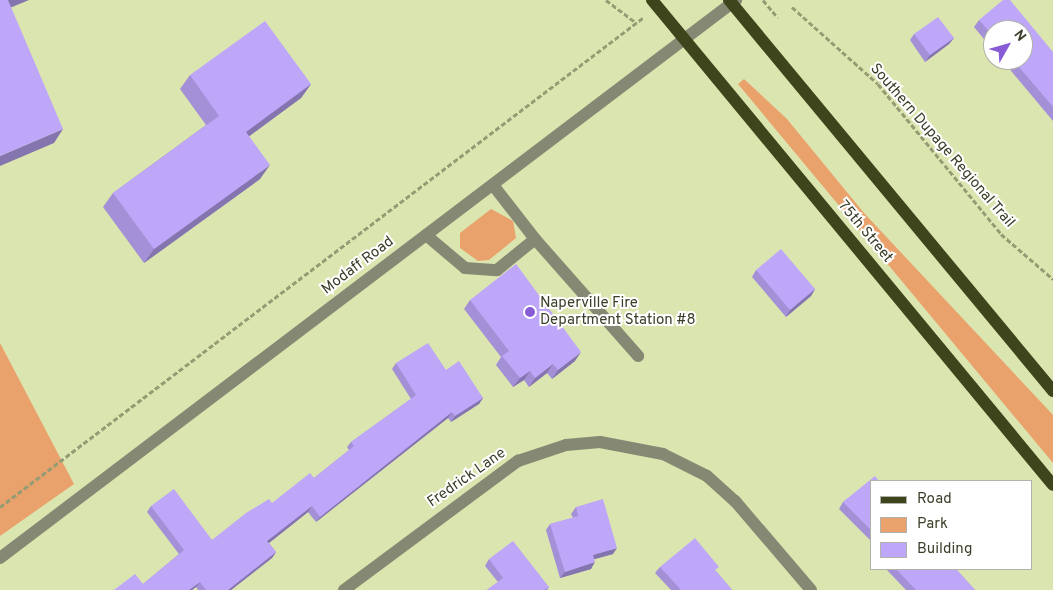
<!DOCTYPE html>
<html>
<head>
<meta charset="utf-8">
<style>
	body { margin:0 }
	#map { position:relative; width:1053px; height:590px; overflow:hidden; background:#dbe5af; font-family:Overpass,sans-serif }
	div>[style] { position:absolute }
	.green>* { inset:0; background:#eaa26d }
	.path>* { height:3px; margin-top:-1.5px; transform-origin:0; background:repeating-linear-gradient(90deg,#959c74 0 5px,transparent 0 7.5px) }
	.minor>* { height:12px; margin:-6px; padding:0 6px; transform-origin:6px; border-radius:6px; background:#858973 }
	.major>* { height:12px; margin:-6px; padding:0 6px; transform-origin:6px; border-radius:6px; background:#3e441b }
	.wall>* { inset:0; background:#a390d6 }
	.shaded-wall>* { inset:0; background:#8575ae }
	.building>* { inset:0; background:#bea7f9 }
	.dots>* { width:14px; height:14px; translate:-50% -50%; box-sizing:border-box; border:2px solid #fff; border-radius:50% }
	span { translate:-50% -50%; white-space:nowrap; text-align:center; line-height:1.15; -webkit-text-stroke:4px #fff; paint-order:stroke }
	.street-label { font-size:15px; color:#3b3f29 }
	.poi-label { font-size:15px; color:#3b3f29 }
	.left { translate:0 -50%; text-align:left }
	.legend { position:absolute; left:870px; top:480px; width:162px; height:90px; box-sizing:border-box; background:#fff; border:1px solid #b1b2a9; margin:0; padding:6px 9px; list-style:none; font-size:15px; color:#3b3f29 }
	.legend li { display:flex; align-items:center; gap:10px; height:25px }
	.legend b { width:25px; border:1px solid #b1b2a9 }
	.north { position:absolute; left:983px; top:20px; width:50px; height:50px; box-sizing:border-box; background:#fff; border:1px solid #b1b2a9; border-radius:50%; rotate:52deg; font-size:14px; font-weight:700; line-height:20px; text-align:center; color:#3b3f29 }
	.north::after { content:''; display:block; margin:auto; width:18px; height:22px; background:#875cd6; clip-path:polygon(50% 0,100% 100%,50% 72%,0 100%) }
</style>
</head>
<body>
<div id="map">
	<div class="green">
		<i style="clip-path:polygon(744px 79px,787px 119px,864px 213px,1053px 415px,1053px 463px,738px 84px)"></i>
		<i style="clip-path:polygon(491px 209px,513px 221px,516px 238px,489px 260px,478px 261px,460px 248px,460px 233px)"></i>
		<i style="clip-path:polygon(0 343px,74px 484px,0 536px)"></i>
	</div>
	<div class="path">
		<i style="left:606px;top:0;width:38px;rotate:37deg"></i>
		<i style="left:763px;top:0;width:23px;rotate:50deg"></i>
		<i style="left:792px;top:7px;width:115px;rotate:41.8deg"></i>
		<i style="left:878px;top:84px;width:194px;rotate:50.6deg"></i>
		<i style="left:1001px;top:234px;width:69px;rotate:40.9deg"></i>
		<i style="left:0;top:507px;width:809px;rotate:-37.27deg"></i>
	</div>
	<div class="minor">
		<i style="left:426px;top:235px;width:51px;rotate:40.2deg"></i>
		<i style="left:465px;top:268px;width:32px;rotate:4deg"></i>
		<i style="left:497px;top:270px;width:49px;rotate:-39.2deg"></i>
		<i style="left:535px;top:239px;width:68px;rotate:-127.9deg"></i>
		<i style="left:535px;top:239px;width:156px;rotate:48.6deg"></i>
		<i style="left:0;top:558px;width:924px;rotate:-37.17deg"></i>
		<i style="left:344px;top:590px;width:217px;rotate:-36.6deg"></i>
		<i style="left:518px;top:461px;width:51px;rotate:-18.4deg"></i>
		<i style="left:566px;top:445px;width:34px;rotate:-5deg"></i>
		<i style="left:600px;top:442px;width:64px;rotate:10.8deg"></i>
		<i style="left:663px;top:454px;width:49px;rotate:26.6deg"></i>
		<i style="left:707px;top:476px;width:38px;rotate:42deg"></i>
		<i style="left:735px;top:501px;width:117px;rotate:49.5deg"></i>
	</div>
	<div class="major">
		<i style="left:652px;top:0;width:629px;rotate:50.42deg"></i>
		<i style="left:729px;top:0;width:508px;rotate:50.35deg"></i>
	</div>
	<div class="wall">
		<i style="clip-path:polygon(979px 20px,1053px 52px,1053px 121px,1002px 60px,1023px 60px,993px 30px,993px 50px,974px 27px)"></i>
		<i style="clip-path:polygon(914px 34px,954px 38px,949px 44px,925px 62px,910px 40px)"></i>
		<i style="clip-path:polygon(190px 75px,311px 84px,301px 98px,249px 136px,260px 179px,144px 263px,103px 207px,113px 193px,206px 125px,180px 89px)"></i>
		<i style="clip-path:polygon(756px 270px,815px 289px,811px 296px,786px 317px,752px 277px)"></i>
		<i style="clip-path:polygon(470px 300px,575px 361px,552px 379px,547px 373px,529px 387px,524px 380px,513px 387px,496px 365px,501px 357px,464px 309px)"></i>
		<i style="clip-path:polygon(396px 363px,446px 370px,483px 398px,479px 404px,451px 422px,448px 418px,316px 522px,308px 512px,269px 543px,276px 552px,272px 558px,231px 590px,198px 590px,196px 587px,192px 590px,114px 590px,143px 584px,179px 554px,147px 512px,151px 506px,212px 540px,314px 478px,349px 450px,347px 447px,351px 442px,411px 399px,392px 369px)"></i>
		<i style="clip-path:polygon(872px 481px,872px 542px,839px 509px,843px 502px)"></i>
		<i style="clip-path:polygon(576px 507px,613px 554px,594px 559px,591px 569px,560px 578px,546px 530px,550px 524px,573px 518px,571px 514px)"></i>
		<i style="clip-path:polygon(489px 559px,549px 587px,547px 590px,487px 590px,498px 582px,485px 566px)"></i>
		<i style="clip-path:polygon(660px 567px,716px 571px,732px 590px,671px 590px,655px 573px)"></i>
		<i style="clip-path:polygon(886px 569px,956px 569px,975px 590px,906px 590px)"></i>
	</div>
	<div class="shaded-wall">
		<i style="clip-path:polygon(7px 0,29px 0,0 12px)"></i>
		<i style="clip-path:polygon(954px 38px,949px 44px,925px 62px,930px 55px)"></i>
		<i style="clip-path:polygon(311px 84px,301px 98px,236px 146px,246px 132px)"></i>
		<i style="clip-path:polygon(63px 129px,54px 143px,0 166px,0 156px)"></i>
		<i style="clip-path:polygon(270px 165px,260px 179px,144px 263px,154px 249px)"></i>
		<i style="clip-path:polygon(815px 289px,811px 296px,786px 317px,790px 310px)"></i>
		<i style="clip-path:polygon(581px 352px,575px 361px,552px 379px,558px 370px)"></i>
		<i style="clip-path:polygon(553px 364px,547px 373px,529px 387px,535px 378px)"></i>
		<i style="clip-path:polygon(530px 371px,524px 380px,513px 387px,520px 378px)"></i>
		<i style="clip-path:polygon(483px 398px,479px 404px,451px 422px,455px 416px)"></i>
		<i style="clip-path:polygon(452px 412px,448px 418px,316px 522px,320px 517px)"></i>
		<i style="clip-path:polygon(312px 506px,308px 512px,264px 547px,267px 541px)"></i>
		<i style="clip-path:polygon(617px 548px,613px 554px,588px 561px,593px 555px)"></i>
		<i style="clip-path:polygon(276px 552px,272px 558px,231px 590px,228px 590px)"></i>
		<i style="clip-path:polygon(595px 562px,591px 569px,560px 578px,565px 572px)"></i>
		<i style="clip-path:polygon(200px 582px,196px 587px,192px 590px,189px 590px)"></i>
	</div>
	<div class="building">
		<i style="clip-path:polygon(0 0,8px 0,63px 129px,0 156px)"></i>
		<i style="clip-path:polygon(1003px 0,1010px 0,1053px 52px,1053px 107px,1013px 60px,1023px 60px,1023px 30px,993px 30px,993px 36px,979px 20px)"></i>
		<i style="clip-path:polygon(938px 17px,954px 38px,930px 55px,914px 34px)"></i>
		<i style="clip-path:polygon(265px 21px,311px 84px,246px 132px,270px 165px,154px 249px,113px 193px,219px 116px,190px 75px)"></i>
		<i style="clip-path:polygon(781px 249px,815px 289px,790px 310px,756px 270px)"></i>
		<i style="clip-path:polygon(516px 264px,581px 352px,558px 370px,553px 364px,535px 378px,530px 371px,520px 378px,502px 356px,509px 351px,470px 300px)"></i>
		<i style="clip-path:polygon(428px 343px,446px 370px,459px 361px,483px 398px,455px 416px,452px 412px,320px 517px,312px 506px,267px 541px,276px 552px,228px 590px,206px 590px,200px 582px,189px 590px,114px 590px,135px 574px,143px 584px,184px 550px,151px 506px,174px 489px,212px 540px,246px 513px,269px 499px,272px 503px,310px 473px,314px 478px,354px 446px,351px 442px,416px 395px,396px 363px)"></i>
		<i style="clip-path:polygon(875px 476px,879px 481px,872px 481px,872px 531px,843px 502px)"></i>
		<i style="clip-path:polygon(603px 499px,617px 548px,593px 555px,595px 562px,565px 572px,550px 524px,578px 516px,576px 507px)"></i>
		<i style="clip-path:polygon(695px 538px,719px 567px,715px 570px,732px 590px,681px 590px,660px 567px)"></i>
		<i style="clip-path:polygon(513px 541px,549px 587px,544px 590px,487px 590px,503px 578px,489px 559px)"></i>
		<i style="clip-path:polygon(896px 569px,956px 569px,975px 590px,916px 590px)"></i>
	</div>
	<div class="dots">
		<i style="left:530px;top:312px;background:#875cd6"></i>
	</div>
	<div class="street-label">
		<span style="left:942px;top:146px;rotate:49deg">Southern Dupage Regional Trail</span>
		<span style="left:865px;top:232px;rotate:50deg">75th Street</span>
		<span style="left:358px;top:266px;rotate:-37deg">Modaff Road</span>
		<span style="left:467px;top:478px;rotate:-35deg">Fredrick Lane</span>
	</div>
	<div class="poi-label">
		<span class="left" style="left:540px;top:312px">Naperville Fire<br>Department Station #8</span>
	</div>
	<ul class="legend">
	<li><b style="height:6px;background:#3e441b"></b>Road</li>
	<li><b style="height:14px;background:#eaa26d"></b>Park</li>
	<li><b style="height:14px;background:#bea7f9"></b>Building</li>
	</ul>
	<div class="north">N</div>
</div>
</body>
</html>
